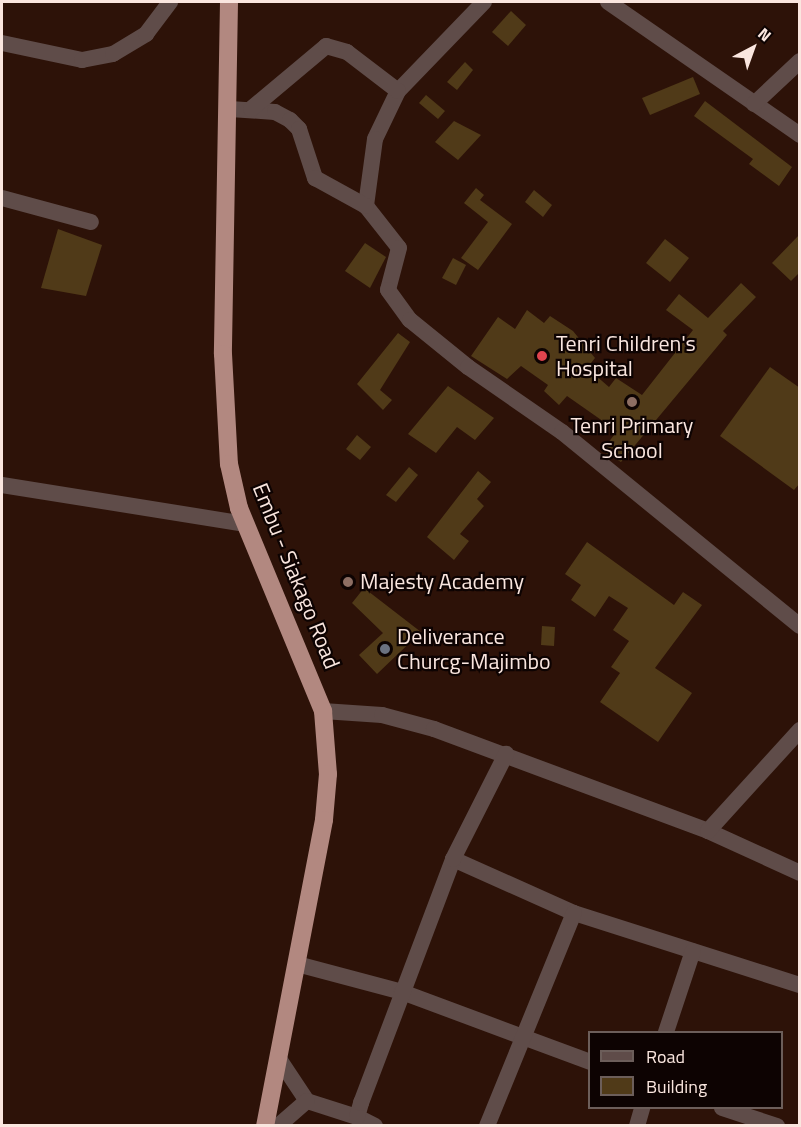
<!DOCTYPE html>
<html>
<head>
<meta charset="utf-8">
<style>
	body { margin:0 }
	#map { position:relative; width:801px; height:1127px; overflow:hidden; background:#2d1208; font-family:"Titillium Web",sans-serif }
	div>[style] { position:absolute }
	.building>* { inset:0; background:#503a18 }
	.minor>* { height:16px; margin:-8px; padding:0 8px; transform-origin:8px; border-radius:8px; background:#5f4c49 }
	.trunk>* { height:18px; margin:-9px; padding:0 9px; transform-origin:9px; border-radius:9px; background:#b28880 }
	.dots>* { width:16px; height:16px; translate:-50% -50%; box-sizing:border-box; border:3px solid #0d0302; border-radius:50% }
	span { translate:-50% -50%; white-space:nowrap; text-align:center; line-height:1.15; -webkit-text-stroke:4.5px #0d0302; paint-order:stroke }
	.poi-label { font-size:22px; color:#fae6df }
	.left { translate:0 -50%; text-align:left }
	.street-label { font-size:22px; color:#fae6df }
	.frame { position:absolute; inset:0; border:3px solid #fae6df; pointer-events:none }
	.legend { position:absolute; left:588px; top:1031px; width:195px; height:78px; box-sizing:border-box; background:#0d0302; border:2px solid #6c5e5a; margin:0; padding:8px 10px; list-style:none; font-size:18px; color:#fae6df }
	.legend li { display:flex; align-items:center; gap:12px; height:30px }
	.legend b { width:30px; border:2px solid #6c5e5a }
	.north { position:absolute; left:723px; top:18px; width:60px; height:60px; -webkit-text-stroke:4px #0d0302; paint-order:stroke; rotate:41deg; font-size:16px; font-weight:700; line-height:24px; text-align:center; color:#fae6df }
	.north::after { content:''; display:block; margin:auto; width:21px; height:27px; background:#fae6df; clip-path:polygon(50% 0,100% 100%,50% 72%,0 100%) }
</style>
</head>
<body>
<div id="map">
	<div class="building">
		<i style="clip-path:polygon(511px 11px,526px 25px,508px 46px,492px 32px)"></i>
		<i style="clip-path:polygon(465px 62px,473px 70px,457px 90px,447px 82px)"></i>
		<i style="clip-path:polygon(693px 77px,700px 94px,650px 115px,642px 98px)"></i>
		<i style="clip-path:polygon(426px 95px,445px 111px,438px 119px,419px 103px)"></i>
		<i style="clip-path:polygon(705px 101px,792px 167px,779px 186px,749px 164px,753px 159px,694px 116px)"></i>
		<i style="clip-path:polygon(454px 121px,481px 135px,458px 160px,435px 142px)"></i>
		<i style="clip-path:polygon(476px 188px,484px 195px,480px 200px,512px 224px,478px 270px,461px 258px,488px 222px,464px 203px)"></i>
		<i style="clip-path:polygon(534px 190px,552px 205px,543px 217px,525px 202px)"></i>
		<i style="clip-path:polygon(58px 229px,102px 245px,86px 296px,41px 288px)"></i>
		<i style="clip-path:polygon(800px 234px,800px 272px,791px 281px,772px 263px)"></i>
		<i style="clip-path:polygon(665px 239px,689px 258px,670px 282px,646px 263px)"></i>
		<i style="clip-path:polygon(365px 243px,386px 257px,370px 288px,345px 271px)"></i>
		<i style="clip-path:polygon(453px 258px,466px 265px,456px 285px,442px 278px)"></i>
		<i style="clip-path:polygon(741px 283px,756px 297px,723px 331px,727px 335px,621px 462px,602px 451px,617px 431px,567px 396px,559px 405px,544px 391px,548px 385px,521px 366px,507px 379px,471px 356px,498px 317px,515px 329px,527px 310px,544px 323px,550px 316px,573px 331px,595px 358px,587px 368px,609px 387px,616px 378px,642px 395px,693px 330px,666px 310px,679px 294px,708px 318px)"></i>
		<i style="clip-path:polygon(398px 333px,410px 342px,380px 390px,392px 400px,383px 410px,357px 384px)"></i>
		<i style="clip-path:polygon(770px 367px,800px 388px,800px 483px,794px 490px,720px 436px)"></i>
		<i style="clip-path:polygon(448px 386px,494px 418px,475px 440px,457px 427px,436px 453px,408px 434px)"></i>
		<i style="clip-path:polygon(357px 435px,371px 447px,360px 460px,346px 449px)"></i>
		<i style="clip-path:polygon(409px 467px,418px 475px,396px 502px,386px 495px)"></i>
		<i style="clip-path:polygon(478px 471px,491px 482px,477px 499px,484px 506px,460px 534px,469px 541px,454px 560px,427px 537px)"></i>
		<i style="clip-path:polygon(587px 542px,674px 605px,683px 592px,702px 605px,655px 668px,692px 693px,658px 742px,600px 702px,620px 673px,611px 667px,629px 641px,613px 630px,628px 608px,609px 596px,595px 617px,571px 600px,581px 585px,565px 574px)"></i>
		<i style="clip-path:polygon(364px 588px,421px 632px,377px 674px,359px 655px,383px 633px,352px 603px)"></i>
		<i style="clip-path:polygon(542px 626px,555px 627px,554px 646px,541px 645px)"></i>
	</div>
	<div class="minor">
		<i style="left:484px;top:2px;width:124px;rotate:134deg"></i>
		<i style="left:398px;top:91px;width:53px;rotate:115.6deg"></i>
		<i style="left:375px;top:139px;width:68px;rotate:97.7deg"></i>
		<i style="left:366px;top:206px;width:53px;rotate:51.8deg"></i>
		<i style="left:399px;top:248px;width:43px;rotate:104.7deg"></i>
		<i style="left:388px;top:290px;width:37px;rotate:54deg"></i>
		<i style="left:410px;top:320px;width:75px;rotate:39deg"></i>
		<i style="left:468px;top:367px;width:114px;rotate:34.7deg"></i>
		<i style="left:562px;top:432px;width:307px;rotate:39.2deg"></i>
		<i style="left:608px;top:2px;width:234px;rotate:34.7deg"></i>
		<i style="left:2px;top:43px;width:82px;rotate:12deg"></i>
		<i style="left:82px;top:60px;width:32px;rotate:-11deg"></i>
		<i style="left:113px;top:54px;width:39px;rotate:-31deg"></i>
		<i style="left:146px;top:34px;width:40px;rotate:-53deg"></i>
		<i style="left:754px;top:104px;width:63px;rotate:-43.1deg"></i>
		<i style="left:230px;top:109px;width:45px;rotate:3.8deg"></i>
		<i style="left:275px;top:112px;width:17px;rotate:28deg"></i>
		<i style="left:290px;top:120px;width:13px;rotate:45deg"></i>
		<i style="left:299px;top:129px;width:52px;rotate:71.9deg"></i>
		<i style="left:315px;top:178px;width:58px;rotate:28.8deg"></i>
		<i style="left:251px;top:109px;width:98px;rotate:-40deg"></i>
		<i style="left:326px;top:46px;width:22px;rotate:16deg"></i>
		<i style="left:347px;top:52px;width:64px;rotate:37.4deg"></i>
		<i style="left:2px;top:198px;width:92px;rotate:15.1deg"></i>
		<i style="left:2px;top:485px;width:247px;rotate:9.1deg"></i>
		<i style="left:323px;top:711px;width:59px;rotate:3.9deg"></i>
		<i style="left:382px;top:715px;width:54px;rotate:15.1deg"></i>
		<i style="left:434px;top:729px;width:292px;rotate:20.4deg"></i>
		<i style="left:708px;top:831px;width:101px;rotate:24.5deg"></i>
		<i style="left:708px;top:831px;width:137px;rotate:-47.7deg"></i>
		<i style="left:453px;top:859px;width:133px;rotate:24.1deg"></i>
		<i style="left:574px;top:913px;width:237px;rotate:17.7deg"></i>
		<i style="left:297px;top:964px;width:109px;rotate:14.9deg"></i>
		<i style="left:402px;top:992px;width:201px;rotate:20.4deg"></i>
		<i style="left:666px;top:1032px;width:85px;rotate:-71.6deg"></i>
		<i style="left:279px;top:1059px;width:50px;rotate:56.3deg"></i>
		<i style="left:307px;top:1101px;width:52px;rotate:17.7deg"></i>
		<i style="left:722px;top:1108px;width:58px;rotate:18.1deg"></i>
		<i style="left:278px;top:1126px;width:38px;rotate:-41deg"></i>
		<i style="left:375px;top:1126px;width:20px;rotate:-153deg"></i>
		<i style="left:357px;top:1117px;width:15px;rotate:-74deg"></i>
		<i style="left:361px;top:1103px;width:261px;rotate:-69.3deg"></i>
		<i style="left:453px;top:859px;width:118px;rotate:-63.2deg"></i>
		<i style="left:487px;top:1126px;width:230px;rotate:-67.8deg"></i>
		<i style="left:637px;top:1126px;width:19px;rotate:-74deg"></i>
	</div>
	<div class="trunk">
		<i style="left:229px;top:2px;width:352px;rotate:91deg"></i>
		<i style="left:223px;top:354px;width:110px;rotate:86.9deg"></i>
		<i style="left:229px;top:464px;width:45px;rotate:77.2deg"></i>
		<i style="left:239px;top:508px;width:220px;rotate:67.5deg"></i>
		<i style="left:323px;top:711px;width:63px;rotate:85.5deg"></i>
		<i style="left:328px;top:774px;width:46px;rotate:95deg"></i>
		<i style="left:324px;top:820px;width:312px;rotate:100.9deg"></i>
	</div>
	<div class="dots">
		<i style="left:542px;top:356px;background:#e0444e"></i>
		<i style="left:632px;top:402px;background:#8d6e63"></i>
		<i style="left:348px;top:582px;background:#8d6e63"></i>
		<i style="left:385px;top:649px;background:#6b7280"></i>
	</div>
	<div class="poi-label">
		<span class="left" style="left:556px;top:356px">Tenri Children's<br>Hospital</span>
		<span style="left:632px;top:438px">Tenri Primary<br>School</span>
		<span class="left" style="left:360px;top:582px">Majesty Academy</span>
		<span class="left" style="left:397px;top:649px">Deliverance<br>Churcg-Majimbo</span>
	</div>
	<div class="street-label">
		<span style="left:296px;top:576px;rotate:68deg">Embu - Siakago Road</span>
	</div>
	<div class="frame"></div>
	<ul class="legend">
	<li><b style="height:8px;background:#5f4c49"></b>Road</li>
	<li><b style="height:16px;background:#503a18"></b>Building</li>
	</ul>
	<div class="north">N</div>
</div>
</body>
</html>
